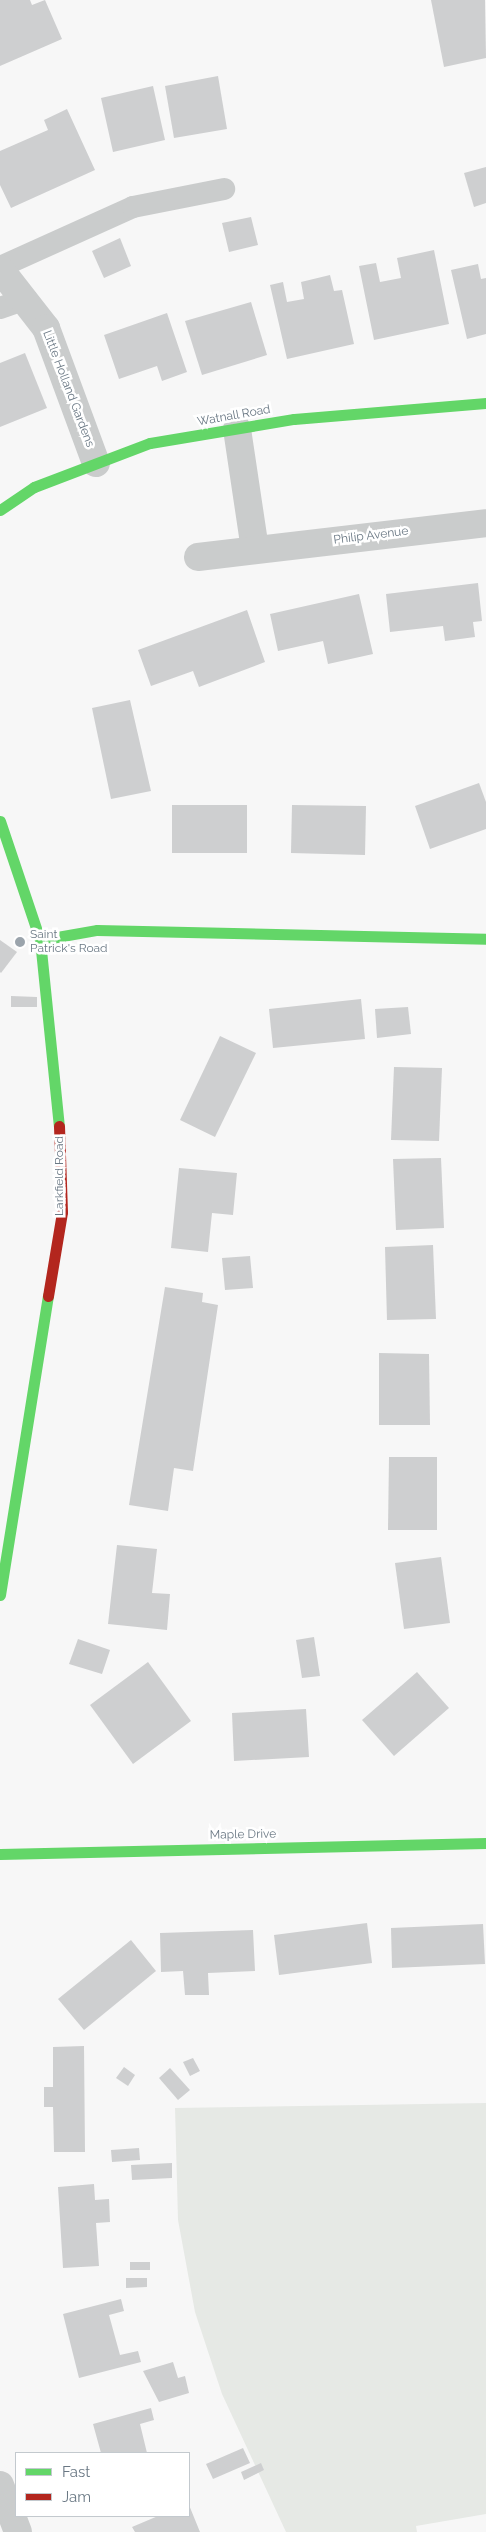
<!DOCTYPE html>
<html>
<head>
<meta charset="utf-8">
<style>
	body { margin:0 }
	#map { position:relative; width:486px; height:2532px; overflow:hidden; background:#f7f7f7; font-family:Raleway,sans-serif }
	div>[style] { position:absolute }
	.green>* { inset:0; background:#e6e9e5 }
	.building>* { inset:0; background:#cecfd0 }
	.lane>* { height:22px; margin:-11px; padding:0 11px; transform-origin:11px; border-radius:11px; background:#cacccc }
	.street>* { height:28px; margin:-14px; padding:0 14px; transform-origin:14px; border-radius:14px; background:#cacccc }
	.fast>* { height:11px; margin:-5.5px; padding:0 5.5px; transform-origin:5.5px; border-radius:5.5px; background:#63d668 }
	.jam>* { height:11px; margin:-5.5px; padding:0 5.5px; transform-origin:5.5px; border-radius:5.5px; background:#b3261e }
	.dots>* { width:14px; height:14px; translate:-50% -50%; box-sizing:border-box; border:2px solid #fff; border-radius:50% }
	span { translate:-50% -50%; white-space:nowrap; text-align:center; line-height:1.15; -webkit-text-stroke:5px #fff; paint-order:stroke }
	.street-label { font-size:12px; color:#6a7884 }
	.poi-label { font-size:12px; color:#6a7884 }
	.left { translate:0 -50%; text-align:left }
	.legend { position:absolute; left:15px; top:2452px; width:175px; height:65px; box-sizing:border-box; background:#fff; border:1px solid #c3c9ce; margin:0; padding:6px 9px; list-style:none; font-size:15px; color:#6a7884 }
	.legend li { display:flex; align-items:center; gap:10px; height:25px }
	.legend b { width:25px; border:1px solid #c3c9ce }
</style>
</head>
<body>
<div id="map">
	<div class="green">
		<i style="clip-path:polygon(486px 2103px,486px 2514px,416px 2526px,417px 2532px,286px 2532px,222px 2394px,195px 2312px,178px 2220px,175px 2108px)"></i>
	</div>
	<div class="building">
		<i style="clip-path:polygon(0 0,30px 0,32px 5px,45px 0,62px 39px,0 66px)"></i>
		<i style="clip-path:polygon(431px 0,485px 0,486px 58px,444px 67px)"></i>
		<i style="clip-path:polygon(218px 76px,227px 129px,174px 138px,165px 86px)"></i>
		<i style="clip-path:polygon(153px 86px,165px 140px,113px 152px,101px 98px)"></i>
		<i style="clip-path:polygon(67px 109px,95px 170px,11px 208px,0 185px,0 151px,48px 130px,44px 120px)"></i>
		<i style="clip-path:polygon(486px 167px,486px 203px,474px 207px,464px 173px)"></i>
		<i style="clip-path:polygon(251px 217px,258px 245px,229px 252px,222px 223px)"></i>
		<i style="clip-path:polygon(120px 238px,131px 266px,104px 278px,92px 251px)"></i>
		<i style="clip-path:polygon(434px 250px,449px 324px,374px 340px,359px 266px,376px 263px,380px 282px,401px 278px,397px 258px)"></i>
		<i style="clip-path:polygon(478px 264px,481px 279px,486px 278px,486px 334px,467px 339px,451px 270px)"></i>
		<i style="clip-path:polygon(330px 275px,334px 291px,342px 290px,354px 344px,287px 359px,270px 285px,283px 282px,287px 302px,304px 299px,301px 282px)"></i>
		<i style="clip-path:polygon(251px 302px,267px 355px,202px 375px,185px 321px)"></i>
		<i style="clip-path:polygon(167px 313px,187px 372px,162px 381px,157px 366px,119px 379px,104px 335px)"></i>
		<i style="clip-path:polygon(25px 353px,47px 408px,0 427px,0 363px)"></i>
		<i style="clip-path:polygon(478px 583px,482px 621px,473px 622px,475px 637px,445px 641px,443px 626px,390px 632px,386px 594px)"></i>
		<i style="clip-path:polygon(359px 594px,373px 654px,328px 664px,323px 641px,278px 651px,270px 614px)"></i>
		<i style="clip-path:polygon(247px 610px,265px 662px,199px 687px,193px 671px,151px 686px,138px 650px)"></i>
		<i style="clip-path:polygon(130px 700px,151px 791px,111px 799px,92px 708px)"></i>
		<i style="clip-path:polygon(479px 783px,486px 802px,486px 829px,430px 849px,415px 806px)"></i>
		<i style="clip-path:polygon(172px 805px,247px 805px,247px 853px,172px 853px)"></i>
		<i style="clip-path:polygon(292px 805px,366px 806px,365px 855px,291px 853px)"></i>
		<i style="clip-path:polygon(0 940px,17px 952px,1px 973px,0 972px)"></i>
		<i style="clip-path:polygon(11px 996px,37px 997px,37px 1007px,11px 1007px)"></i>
		<i style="clip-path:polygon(361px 999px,365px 1039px,273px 1048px,269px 1009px)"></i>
		<i style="clip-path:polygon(408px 1007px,411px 1034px,377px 1038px,375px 1009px)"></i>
		<i style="clip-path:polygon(220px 1036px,256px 1053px,215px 1137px,180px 1120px)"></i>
		<i style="clip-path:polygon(394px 1067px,442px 1068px,439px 1141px,391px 1140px)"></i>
		<i style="clip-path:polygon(441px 1158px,444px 1228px,396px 1230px,393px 1159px)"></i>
		<i style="clip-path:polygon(179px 1168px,237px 1173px,233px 1215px,212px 1213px,208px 1252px,171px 1248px)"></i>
		<i style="clip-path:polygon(433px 1245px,436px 1319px,387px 1320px,385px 1247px)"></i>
		<i style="clip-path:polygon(250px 1256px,253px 1288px,225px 1290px,222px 1258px)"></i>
		<i style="clip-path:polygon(165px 1287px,203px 1293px,202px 1302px,218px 1305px,193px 1471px,174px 1468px,168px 1511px,129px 1505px)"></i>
		<i style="clip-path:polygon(379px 1353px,429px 1354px,430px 1425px,379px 1425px)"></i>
		<i style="clip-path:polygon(389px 1457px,437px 1457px,437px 1530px,388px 1530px)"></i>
		<i style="clip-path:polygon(117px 1545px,157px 1549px,152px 1593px,170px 1594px,167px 1630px,108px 1624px)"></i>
		<i style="clip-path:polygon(441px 1557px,450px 1623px,404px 1629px,395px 1563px)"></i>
		<i style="clip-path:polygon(314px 1637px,320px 1676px,302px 1678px,296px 1640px)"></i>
		<i style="clip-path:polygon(78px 1639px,110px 1650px,102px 1674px,69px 1664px)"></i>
		<i style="clip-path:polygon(148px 1662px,191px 1721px,133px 1764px,90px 1705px)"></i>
		<i style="clip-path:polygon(417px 1672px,449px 1708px,394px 1756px,362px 1720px)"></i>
		<i style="clip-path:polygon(306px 1709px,309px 1757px,234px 1761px,232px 1713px)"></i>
		<i style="clip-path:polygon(367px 1923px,372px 1963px,279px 1975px,274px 1935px)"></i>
		<i style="clip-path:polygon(483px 1924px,485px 1964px,392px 1968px,391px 1928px)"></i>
		<i style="clip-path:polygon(253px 1930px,255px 1971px,208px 1973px,209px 1995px,185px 1995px,183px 1971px,161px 1972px,160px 1933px)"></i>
		<i style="clip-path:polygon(131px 1940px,156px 1971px,84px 2030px,58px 1999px)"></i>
		<i style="clip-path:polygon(84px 2046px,85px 2152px,54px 2152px,53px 2107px,44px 2107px,44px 2087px,53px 2087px,53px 2047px)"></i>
		<i style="clip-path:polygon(193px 2058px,200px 2071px,190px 2076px,183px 2062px)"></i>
		<i style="clip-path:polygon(124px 2067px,135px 2075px,128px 2086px,116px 2078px)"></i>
		<i style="clip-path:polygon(170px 2068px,190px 2090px,178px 2100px,159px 2078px)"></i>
		<i style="clip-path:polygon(139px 2148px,140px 2160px,112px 2162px,111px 2150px)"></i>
		<i style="clip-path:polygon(172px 2163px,172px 2178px,132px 2180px,131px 2165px)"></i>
		<i style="clip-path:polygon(94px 2184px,95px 2200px,109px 2199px,110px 2222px,96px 2223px,99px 2266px,63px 2268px,58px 2187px)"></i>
		<i style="clip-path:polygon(130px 2262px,150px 2262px,150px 2270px,130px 2270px)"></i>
		<i style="clip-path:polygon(126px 2278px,147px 2278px,147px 2287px,126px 2288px)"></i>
		<i style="clip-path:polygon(121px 2299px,124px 2311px,109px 2315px,120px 2355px,138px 2351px,141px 2362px,79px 2378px,63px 2314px)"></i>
		<i style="clip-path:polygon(173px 2362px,178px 2378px,185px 2376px,189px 2393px,159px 2402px,143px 2371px)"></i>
		<i style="clip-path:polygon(151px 2408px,154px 2420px,140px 2424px,147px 2453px,101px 2453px,93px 2424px)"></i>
		<i style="clip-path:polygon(243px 2448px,250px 2463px,213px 2479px,206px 2464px)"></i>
		<i style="clip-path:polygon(261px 2463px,264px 2470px,244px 2480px,241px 2472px)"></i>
		<i style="clip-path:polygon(189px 2505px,200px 2532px,135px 2532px,132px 2527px,158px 2516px,189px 2516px)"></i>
	</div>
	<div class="lane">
		<i style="left:0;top:267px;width:146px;rotate:-24.3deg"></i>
		<i style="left:133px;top:207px;width:93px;rotate:-11.2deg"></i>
		<i style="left:0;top:308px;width:28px;rotate:-19deg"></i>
	</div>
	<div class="street">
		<i style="left:0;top:269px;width:75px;rotate:52.1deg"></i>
		<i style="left:46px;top:328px;width:144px;rotate:69.7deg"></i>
		<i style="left:237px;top:429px;width:122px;rotate:81.5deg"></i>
		<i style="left:198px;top:557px;width:290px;rotate:-6.7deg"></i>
		<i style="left:0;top:2485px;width:50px;rotate:69deg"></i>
	</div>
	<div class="fast">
		<i style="left:0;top:510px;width:41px;rotate:-34.1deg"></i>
		<i style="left:34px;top:487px;width:124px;rotate:-20.8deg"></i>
		<i style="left:150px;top:443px;width:146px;rotate:-9.5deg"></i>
		<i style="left:294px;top:419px;width:193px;rotate:-4.8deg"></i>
		<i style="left:0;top:821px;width:126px;rotate:71.4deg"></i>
		<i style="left:40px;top:940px;width:187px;rotate:84.2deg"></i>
		<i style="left:40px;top:940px;width:58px;rotate:-10deg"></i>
		<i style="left:97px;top:930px;width:389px;rotate:1.3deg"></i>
		<i style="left:0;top:1595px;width:303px;rotate:-80.9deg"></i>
		<i style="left:0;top:1854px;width:486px;rotate:-1.3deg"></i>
	</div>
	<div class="jam">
		<i style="left:48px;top:1296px;width:85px;rotate:-80.5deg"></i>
		<i style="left:62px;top:1212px;width:86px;rotate:-92deg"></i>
	</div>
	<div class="dots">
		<i style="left:20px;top:942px;background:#9ba4ac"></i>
	</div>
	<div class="street-label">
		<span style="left:68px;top:389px;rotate:69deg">Little Holland Gardens</span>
		<span style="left:234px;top:416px;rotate:-10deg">Watnall Road</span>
		<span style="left:371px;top:536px;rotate:-7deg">Philip Avenue</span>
		<span style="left:60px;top:1176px;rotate:-90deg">Larkfield Road</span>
		<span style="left:243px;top:1835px;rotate:-1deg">Maple Drive</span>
	</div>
	<div class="poi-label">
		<span class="left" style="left:30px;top:942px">Saint<br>Patrick's Road</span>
	</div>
	<ul class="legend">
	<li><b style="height:6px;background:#63d668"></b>Fast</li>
	<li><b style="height:6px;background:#b3261e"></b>Jam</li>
	</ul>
</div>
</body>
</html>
